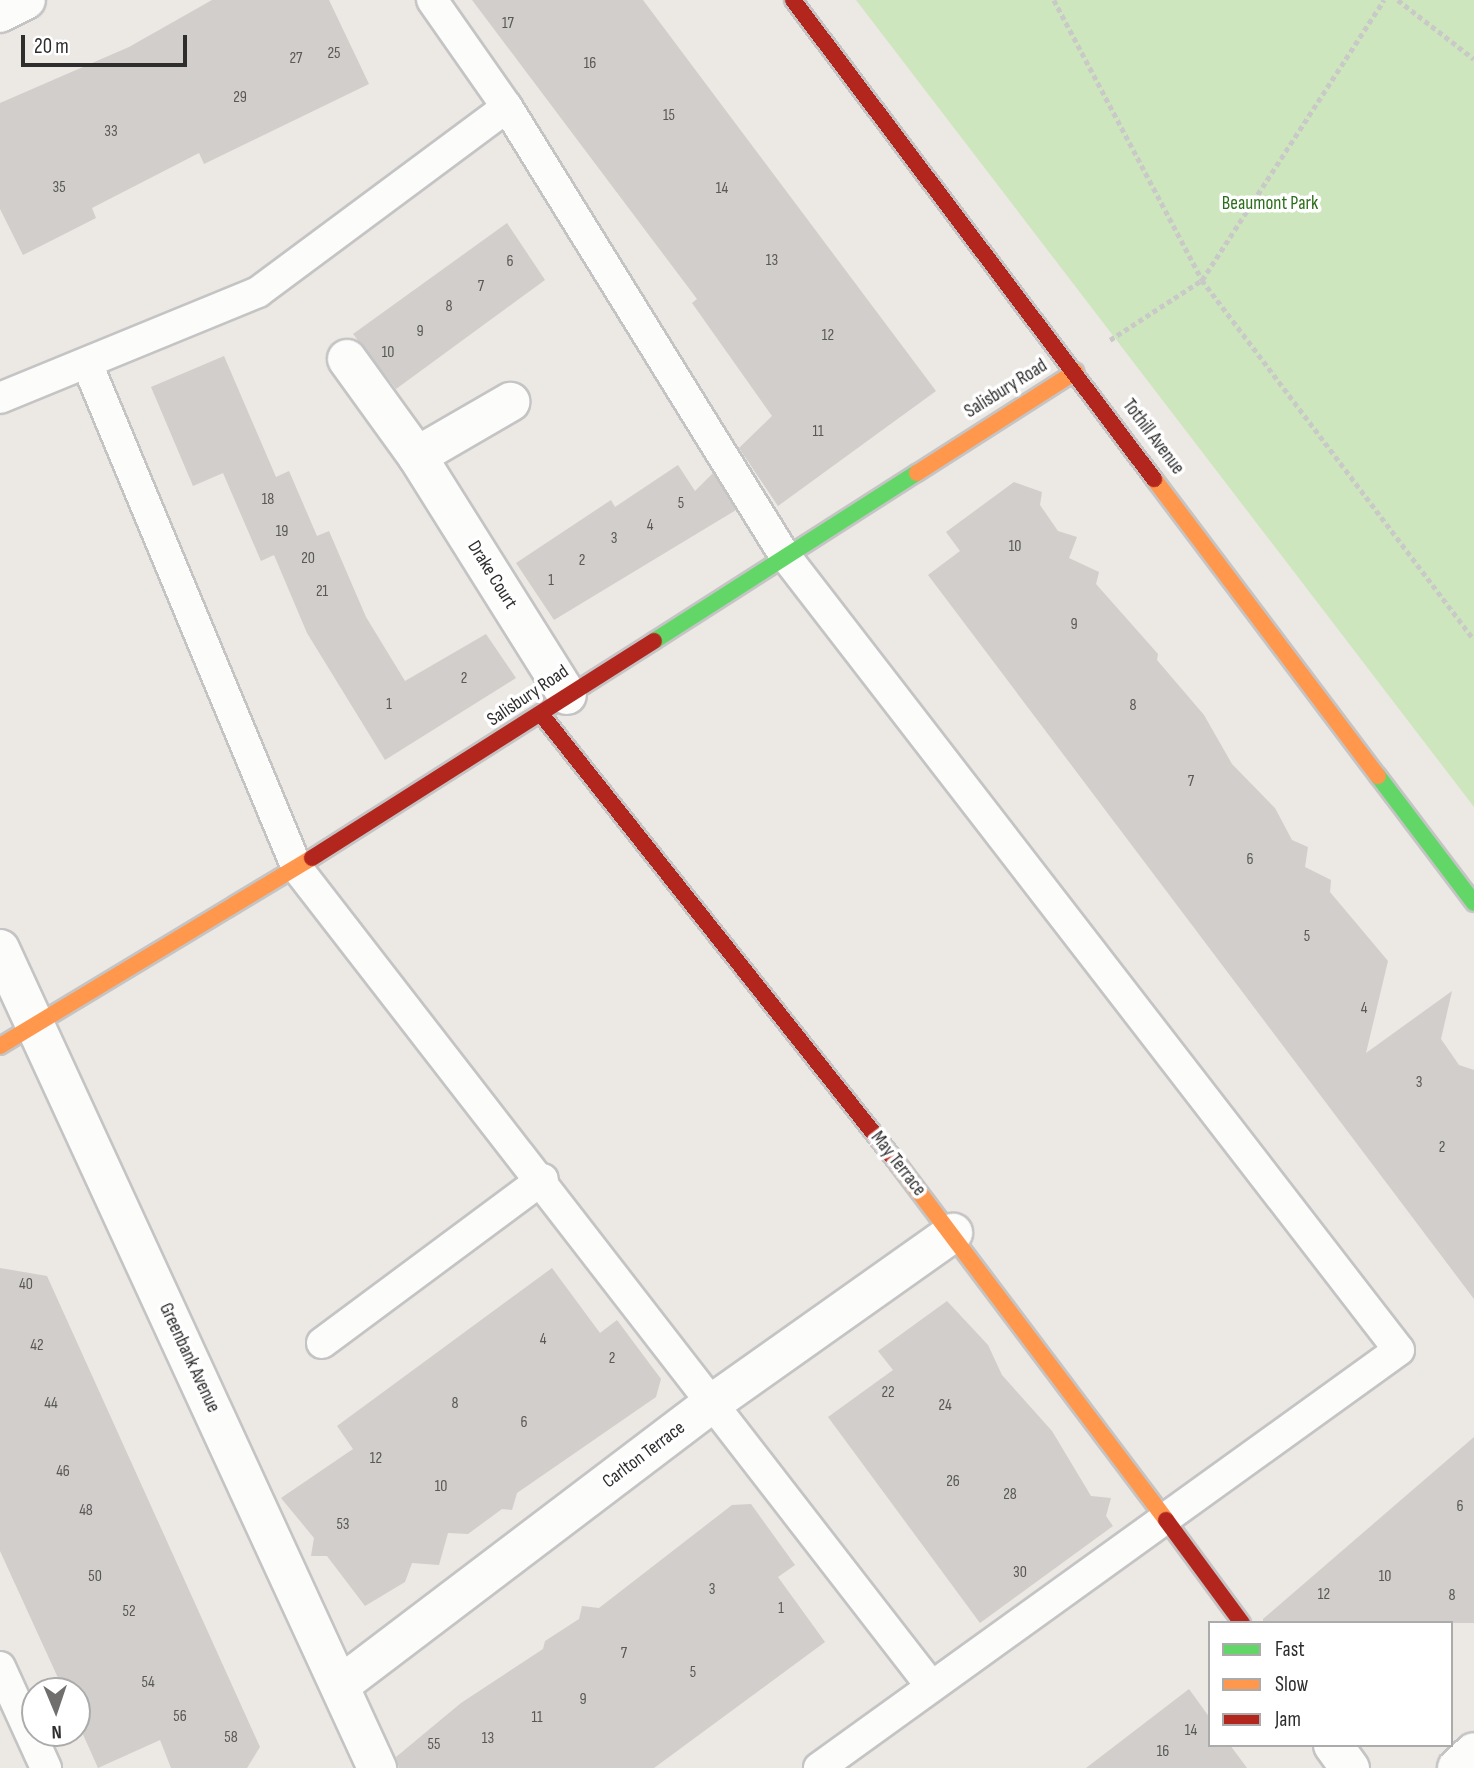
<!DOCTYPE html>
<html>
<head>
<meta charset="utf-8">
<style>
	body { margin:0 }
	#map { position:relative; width:1474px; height:1768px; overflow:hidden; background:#ece8e4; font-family:"Sofia Sans Condensed",sans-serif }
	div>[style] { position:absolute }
	.green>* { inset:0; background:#cee6be }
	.building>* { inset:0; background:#d1cecb }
	.path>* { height:4.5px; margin-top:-2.25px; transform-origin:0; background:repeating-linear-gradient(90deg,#c9c9c8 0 5px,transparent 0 8.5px) }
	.roads { filter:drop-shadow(2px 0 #c5c4c5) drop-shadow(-2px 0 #c5c4c5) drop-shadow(0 2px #c5c4c5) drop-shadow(0 -2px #c5c4c5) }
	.lane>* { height:30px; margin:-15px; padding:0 15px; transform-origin:15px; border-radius:15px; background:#fcfcfb }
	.street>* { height:38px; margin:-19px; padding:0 19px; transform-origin:19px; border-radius:19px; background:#fcfcfb }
	.fast>* { height:16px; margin:-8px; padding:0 8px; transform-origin:8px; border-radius:8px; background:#63d668 }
	.slow>* { height:16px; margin:-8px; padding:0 8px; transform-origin:8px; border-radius:8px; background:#ff974d }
	.jam>* { height:16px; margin:-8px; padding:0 8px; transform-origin:8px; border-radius:8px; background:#b3261e }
	span { translate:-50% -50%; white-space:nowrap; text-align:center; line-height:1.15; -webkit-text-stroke:7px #fff; paint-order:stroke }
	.number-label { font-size:16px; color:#585857 }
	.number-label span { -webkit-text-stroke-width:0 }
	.park-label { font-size:19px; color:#2c6e1b }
	.street-label { font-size:19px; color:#2e2e2e }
	.legend { position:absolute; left:1208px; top:1621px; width:245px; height:126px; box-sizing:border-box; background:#fff; border:2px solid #ababab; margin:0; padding:9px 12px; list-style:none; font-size:21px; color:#2e2e2e }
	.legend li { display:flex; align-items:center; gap:14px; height:35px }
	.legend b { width:35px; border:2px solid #ababab }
	.north { position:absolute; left:21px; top:1677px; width:70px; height:70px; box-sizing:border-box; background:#fff; border:2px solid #ababab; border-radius:50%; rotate:178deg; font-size:19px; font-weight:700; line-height:28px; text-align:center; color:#2e2e2e }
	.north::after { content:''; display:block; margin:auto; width:24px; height:32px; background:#706f6e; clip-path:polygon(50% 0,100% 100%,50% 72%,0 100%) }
	.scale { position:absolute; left:21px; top:35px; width:166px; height:32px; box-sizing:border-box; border:4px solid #2e2e2e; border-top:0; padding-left:9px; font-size:21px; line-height:24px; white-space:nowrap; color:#2e2e2e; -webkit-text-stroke:5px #fff; paint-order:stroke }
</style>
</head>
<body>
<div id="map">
	<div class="green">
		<i style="clip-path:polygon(856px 0,1474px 0,1474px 807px)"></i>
	</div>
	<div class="building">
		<i style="clip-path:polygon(212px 0,329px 0,369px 84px,204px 164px,199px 153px,92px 208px,96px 218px,23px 255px,0 209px,0 103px,129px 47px)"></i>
		<i style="clip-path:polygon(472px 0,643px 0,936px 391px,778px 506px,739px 448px,772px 416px,692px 303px,697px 299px)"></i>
		<i style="clip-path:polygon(507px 223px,545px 280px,396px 389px,353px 334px)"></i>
		<i style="clip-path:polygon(224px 356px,276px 477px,289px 471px,317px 536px,329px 531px,366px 617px,405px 681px,486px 634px,516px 678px,385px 760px,307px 633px,274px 555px,261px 561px,223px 473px,193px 486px,151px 387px)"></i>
		<i style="clip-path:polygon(678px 465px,695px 491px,713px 473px,736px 510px,554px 620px,516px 563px,611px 500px,615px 507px)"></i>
		<i style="clip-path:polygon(1014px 482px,1042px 492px,1040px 505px,1058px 531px,1077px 537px,1069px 558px,1099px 572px,1096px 584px,1158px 654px,1157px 660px,1204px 715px,1232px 764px,1275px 808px,1292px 840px,1308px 847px,1305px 867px,1331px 880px,1330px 892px,1388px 961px,1366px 1053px,1452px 991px,1441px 1039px,1459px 1065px,1474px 1070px,1474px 1299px,928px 575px,960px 551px,946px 532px)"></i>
		<i style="clip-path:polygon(0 1268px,47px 1276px,260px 1747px,247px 1768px,171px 1768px,160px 1740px,98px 1768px,77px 1721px,77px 1691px,64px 1691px,0 1551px)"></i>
		<i style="clip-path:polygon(552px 1268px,600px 1333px,617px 1320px,661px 1379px,656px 1397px,517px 1493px,512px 1510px,502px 1509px,468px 1534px,448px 1533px,439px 1565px,412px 1563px,405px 1582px,365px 1606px,327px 1556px,311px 1556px,314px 1538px,281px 1498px,353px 1449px,337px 1426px)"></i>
		<i style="clip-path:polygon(947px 1301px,988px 1345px,1002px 1375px,1052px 1431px,1091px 1496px,1111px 1498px,1106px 1516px,1113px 1526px,980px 1623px,828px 1417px,893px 1370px,878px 1351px)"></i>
		<i style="clip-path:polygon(1474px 1437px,1474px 1623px,1263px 1623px,1263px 1619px)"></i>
		<i style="clip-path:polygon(751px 1504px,795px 1565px,778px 1577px,825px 1642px,654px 1768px,399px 1768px,396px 1757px,461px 1703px,543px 1649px,545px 1641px,579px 1619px,582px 1606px,599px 1608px,732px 1505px)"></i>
		<i style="clip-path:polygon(1189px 1689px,1210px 1718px,1210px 1745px,1230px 1745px,1247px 1768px,1086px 1768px)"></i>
	</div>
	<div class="path">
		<i style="left:1054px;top:0;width:317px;rotate:62.1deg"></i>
		<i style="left:1202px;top:280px;width:450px;rotate:52.9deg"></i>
		<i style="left:1398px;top:0;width:96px;rotate:37.8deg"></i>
		<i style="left:1110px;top:340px;width:110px;rotate:-33.1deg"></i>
		<i style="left:1202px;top:280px;width:334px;rotate:-57deg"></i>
	</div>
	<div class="roads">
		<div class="lane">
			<i style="left:432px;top:0;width:131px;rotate:55deg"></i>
			<i style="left:507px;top:107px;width:524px;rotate:58.25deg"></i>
			<i style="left:783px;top:553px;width:1007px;rotate:52.3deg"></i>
			<i style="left:1399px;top:1350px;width:715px;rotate:144.22deg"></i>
			<i style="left:88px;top:366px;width:544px;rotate:67.4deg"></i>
			<i style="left:297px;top:868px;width:1035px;rotate:52.22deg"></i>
			<i style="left:0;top:398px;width:279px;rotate:-22.3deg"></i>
			<i style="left:258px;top:292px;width:310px;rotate:-36.6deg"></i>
			<i style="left:322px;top:1343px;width:275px;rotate:-36.6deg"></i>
			<i style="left:0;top:1667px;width:111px;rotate:65.5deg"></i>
		</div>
		<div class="street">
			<i style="left:0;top:13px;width:29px;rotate:-27deg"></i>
			<i style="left:347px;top:359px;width:120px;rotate:54.2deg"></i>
			<i style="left:417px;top:456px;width:282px;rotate:57.9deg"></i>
			<i style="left:417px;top:456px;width:108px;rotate:-30.1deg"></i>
			<i style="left:0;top:949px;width:902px;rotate:65.28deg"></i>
			<i style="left:342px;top:1684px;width:467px;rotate:-37.2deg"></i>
			<i style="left:714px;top:1402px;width:293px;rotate:-35.3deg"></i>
			<i style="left:1333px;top:1745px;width:29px;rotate:54deg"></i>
			<i style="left:1457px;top:1768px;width:23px;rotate:-43deg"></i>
		</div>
		<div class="fast">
			<i style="left:654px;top:641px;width:312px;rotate:-32.6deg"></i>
			<i style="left:1378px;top:776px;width:159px;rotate:52.9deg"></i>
		</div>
		<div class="slow">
			<i style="left:917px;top:473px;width:188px;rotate:-32.6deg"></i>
			<i style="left:1154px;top:479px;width:372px;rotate:53deg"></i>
			<i style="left:0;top:1046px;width:364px;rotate:-31.1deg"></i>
			<i style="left:898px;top:1164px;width:446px;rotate:53deg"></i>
		</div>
		<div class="jam">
			<i style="left:793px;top:0;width:600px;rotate:53deg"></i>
			<i style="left:541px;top:714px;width:574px;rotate:51.57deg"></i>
			<i style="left:312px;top:858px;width:405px;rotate:-32.4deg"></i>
			<i style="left:1166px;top:1520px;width:128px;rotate:53.6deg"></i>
		</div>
	</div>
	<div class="number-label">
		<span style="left:508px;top:24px">17</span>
		<span style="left:334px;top:54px">25</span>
		<span style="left:296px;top:59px">27</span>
		<span style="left:590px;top:64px">16</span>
		<span style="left:240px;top:98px">29</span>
		<span style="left:669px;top:116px">15</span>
		<span style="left:111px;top:132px">33</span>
		<span style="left:59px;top:188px">35</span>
		<span style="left:722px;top:189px">14</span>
		<span style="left:772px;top:261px">13</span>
		<span style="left:510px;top:262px">6</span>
		<span style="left:481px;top:287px">7</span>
		<span style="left:449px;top:307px">8</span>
		<span style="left:420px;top:332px">9</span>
		<span style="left:828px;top:336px">12</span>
		<span style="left:388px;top:353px">10</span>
		<span style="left:818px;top:432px">11</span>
		<span style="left:268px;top:500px">18</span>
		<span style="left:681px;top:504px">5</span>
		<span style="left:650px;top:526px">4</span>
		<span style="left:282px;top:532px">19</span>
		<span style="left:614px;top:539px">3</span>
		<span style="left:1015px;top:547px">10</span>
		<span style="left:308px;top:559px">20</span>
		<span style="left:582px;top:561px">2</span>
		<span style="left:551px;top:581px">1</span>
		<span style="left:322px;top:592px">21</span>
		<span style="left:1074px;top:625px">9</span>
		<span style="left:464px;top:679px">2</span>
		<span style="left:389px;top:705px">1</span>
		<span style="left:1133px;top:706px">8</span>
		<span style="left:1191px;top:782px">7</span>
		<span style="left:1250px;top:860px">6</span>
		<span style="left:1307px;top:937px">5</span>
		<span style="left:1364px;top:1009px">4</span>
		<span style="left:1419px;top:1083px">3</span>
		<span style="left:1442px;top:1148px">2</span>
		<span style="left:26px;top:1285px">40</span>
		<span style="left:543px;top:1340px">4</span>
		<span style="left:37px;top:1346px">42</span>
		<span style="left:612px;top:1359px">2</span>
		<span style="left:888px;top:1393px">22</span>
		<span style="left:51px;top:1404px">44</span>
		<span style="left:455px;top:1404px">8</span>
		<span style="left:945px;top:1406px">24</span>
		<span style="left:524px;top:1423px">6</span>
		<span style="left:376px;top:1459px">12</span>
		<span style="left:63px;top:1472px">46</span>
		<span style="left:953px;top:1482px">26</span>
		<span style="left:441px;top:1487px">10</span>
		<span style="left:1010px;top:1495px">28</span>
		<span style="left:1460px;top:1507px">6</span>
		<span style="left:86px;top:1511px">48</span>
		<span style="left:343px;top:1525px">53</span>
		<span style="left:1020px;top:1573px">30</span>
		<span style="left:95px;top:1577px">50</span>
		<span style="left:1385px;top:1577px">10</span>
		<span style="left:712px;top:1590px">3</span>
		<span style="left:1324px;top:1595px">12</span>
		<span style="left:1452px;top:1596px">8</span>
		<span style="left:781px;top:1609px">1</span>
		<span style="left:129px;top:1612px">52</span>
		<span style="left:624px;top:1654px">7</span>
		<span style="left:693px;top:1673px">5</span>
		<span style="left:148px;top:1683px">54</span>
		<span style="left:583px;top:1700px">9</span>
		<span style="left:180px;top:1717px">56</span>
		<span style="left:537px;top:1718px">11</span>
		<span style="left:1191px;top:1731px">14</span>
		<span style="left:231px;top:1738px">58</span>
		<span style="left:488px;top:1739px">13</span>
		<span style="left:434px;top:1745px">55</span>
		<span style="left:1163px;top:1752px">16</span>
	</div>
	<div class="park-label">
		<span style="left:1270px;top:204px">Beaumont Park</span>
	</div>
	<div class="street-label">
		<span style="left:1006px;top:389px;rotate:-32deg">Salisbury Road</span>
		<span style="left:1153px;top:437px;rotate:53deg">Tothill Avenue</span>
		<span style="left:492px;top:575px;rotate:58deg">Drake Court</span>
		<span style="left:528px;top:696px;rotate:-34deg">Salisbury Road</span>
		<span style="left:898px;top:1164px;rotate:52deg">May Terrace</span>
		<span style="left:189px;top:1358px;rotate:65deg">Greenbank Avenue</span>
		<span style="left:644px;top:1455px;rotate:-37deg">Carlton Terrace</span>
	</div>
	<ul class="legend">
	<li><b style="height:9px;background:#63d668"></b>Fast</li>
	<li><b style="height:9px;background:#ff974d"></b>Slow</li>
	<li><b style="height:9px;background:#b3261e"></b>Jam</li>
	</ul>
	<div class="north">N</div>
	<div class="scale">20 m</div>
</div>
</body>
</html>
